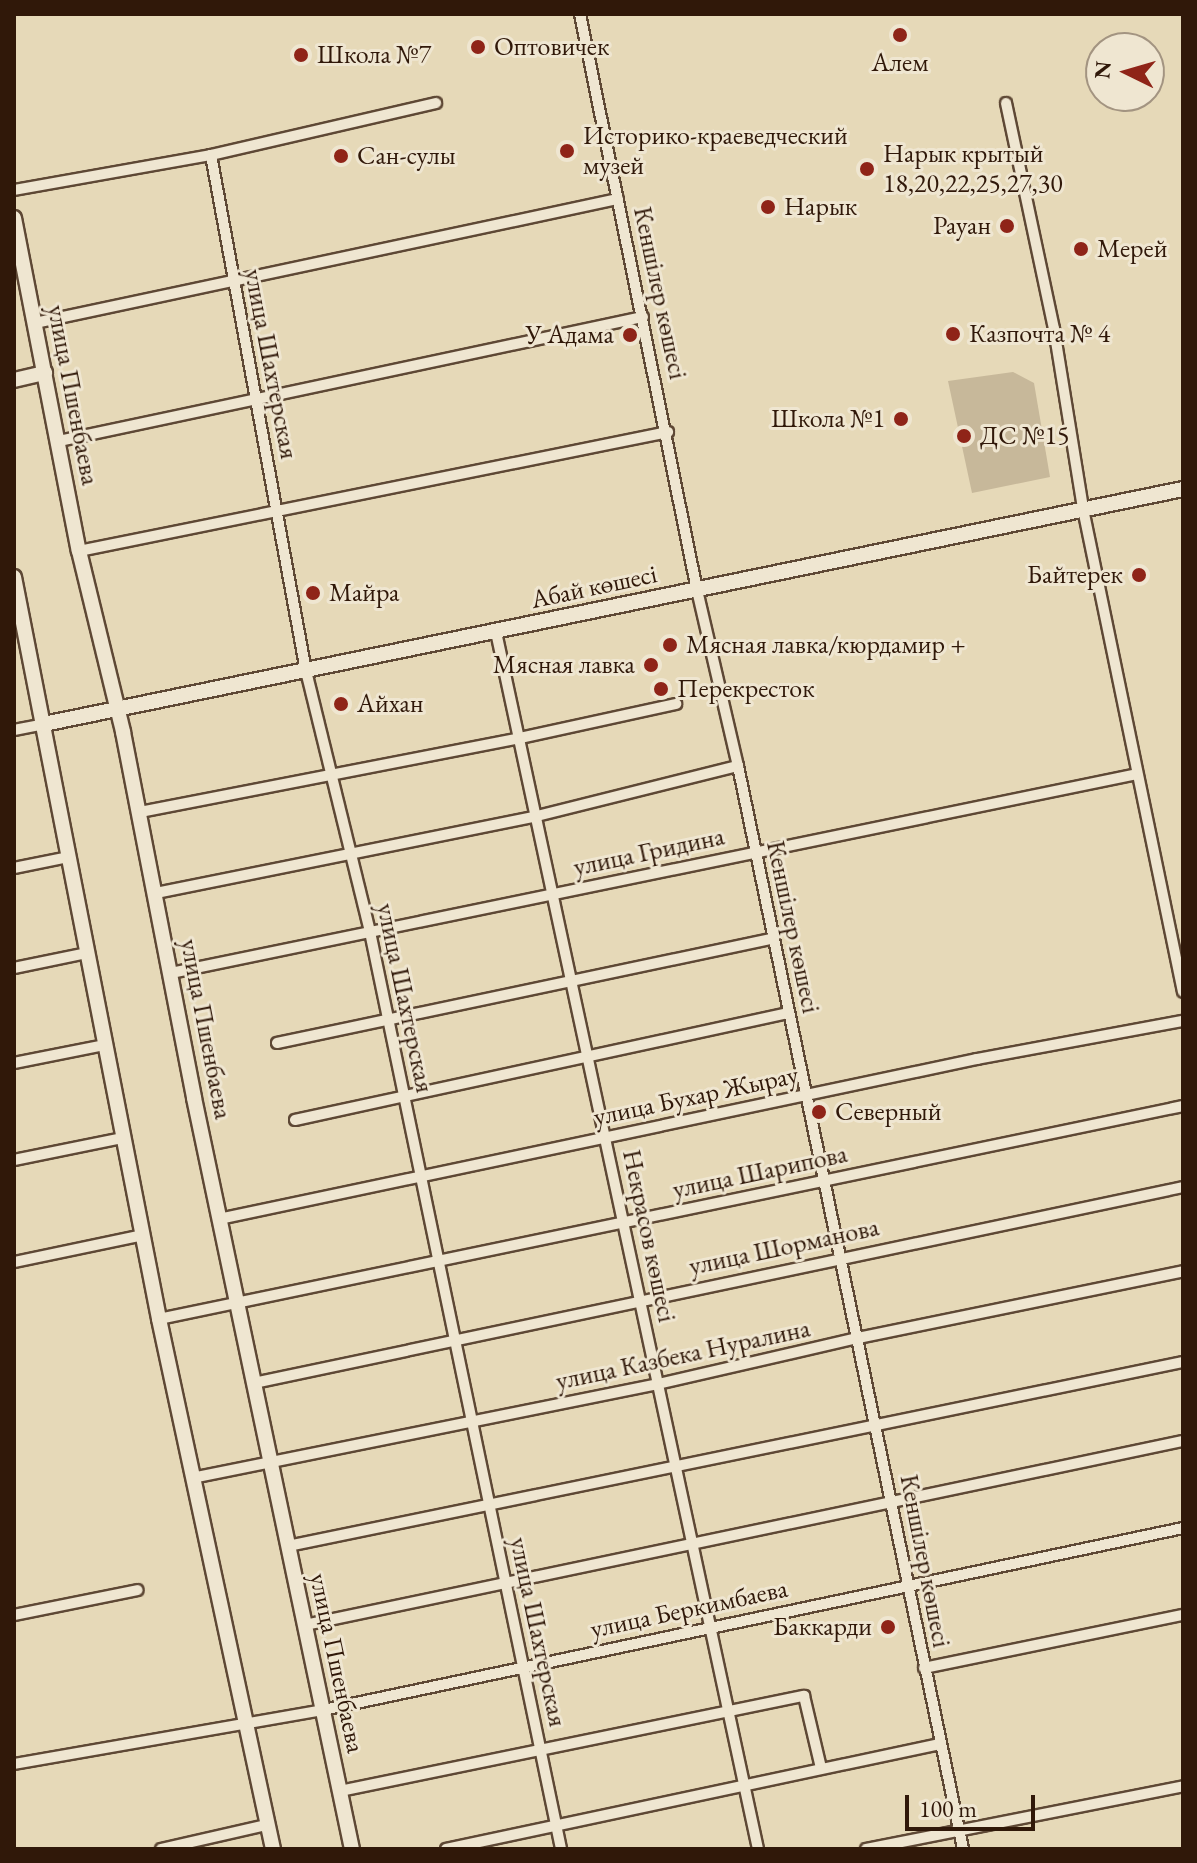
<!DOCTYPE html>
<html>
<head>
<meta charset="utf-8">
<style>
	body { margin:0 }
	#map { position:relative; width:1197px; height:1863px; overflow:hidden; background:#e6d9b8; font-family:"EB Garamond",serif }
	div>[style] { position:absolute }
	.green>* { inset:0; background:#c7b89a }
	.roads { filter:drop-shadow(2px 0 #5e4835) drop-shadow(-2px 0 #5e4835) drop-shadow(0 2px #5e4835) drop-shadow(0 -2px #5e4835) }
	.street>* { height:10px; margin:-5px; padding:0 5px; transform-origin:5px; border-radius:5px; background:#efe6d1 }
	.secondary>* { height:14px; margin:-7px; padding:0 7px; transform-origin:7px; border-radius:7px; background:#efe6d1 }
	.dots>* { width:22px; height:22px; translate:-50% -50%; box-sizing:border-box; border:4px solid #efe6d1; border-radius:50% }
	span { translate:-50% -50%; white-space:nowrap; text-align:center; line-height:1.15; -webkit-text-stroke:6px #efe6d1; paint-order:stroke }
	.poi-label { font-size:26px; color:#301809 }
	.left { translate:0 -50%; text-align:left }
	.right { translate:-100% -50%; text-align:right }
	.street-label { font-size:26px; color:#301809 }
	.frame { position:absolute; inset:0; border:16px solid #301809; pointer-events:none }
	.north { position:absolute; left:1085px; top:32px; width:80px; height:80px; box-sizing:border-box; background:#efe6d1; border:2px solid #a39481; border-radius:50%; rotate:275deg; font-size:22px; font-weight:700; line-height:32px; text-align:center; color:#301809 }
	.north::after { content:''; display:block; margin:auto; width:28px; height:36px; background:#8f2418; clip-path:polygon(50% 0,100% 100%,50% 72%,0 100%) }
	.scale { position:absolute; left:905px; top:1795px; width:130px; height:36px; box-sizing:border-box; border:4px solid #301809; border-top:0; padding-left:10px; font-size:24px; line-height:28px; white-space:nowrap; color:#301809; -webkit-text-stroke:6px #efe6d1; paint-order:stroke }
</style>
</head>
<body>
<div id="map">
	<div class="green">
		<i style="clip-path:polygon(1013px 372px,1034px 383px,1050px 477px,972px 493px,948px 381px)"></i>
	</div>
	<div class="roads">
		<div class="street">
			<i style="left:580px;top:14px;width:588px;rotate:78.52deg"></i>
			<i style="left:697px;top:590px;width:181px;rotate:76.9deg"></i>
			<i style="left:738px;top:766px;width:1106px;rotate:78.26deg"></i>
			<i style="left:1006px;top:103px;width:231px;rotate:78deg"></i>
			<i style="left:1054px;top:329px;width:182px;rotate:80.8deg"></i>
			<i style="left:1083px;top:509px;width:493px;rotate:78.3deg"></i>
			<i style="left:211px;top:155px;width:525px;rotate:79.57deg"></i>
			<i style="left:306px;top:671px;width:269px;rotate:76.2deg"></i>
			<i style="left:370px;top:932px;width:937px;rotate:78.23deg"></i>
			<i style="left:14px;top:190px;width:200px;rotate:-10.1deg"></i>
			<i style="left:211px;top:155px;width:231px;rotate:-13deg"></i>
			<i style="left:35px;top:323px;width:596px;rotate:-12.01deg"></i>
			<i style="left:59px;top:441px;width:597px;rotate:-11.99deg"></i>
			<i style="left:79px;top:551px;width:601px;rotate:-11.42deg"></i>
			<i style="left:496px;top:632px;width:1245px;rotate:77.85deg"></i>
			<i style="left:14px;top:730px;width:31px;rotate:-11deg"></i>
			<i style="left:140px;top:812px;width:387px;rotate:-11deg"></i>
			<i style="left:520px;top:738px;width:160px;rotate:-12.3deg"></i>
			<i style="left:14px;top:868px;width:55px;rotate:-11.5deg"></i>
			<i style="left:156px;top:893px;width:389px;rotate:-11.4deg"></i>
			<i style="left:537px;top:816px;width:207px;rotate:-14deg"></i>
			<i style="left:14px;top:968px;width:75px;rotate:-11.6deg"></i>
			<i style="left:171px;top:973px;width:986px;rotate:-11.64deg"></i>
			<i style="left:277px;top:1043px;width:505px;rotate:-11.89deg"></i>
			<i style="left:14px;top:1063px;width:93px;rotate:-11.2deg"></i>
			<i style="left:295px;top:1120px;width:504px;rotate:-12.25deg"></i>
			<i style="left:14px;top:1160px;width:110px;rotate:-11.5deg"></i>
			<i style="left:219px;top:1219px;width:775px;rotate:-11.92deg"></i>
			<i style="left:977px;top:1059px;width:209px;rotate:-10.5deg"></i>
			<i style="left:14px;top:1262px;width:132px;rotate:-11.8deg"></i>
			<i style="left:159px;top:1319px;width:1046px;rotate:-11.75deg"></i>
			<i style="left:254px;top:1383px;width:949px;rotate:-11.91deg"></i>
			<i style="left:192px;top:1478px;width:475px;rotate:-11.4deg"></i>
			<i style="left:658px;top:1384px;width:205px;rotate:-13deg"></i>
			<i style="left:858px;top:1338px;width:332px;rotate:-11.6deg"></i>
			<i style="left:288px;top:1546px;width:914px;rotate:-11.62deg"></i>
			<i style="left:14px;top:1615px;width:126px;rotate:-11.4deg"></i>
			<i style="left:305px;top:1625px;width:897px;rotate:-11.84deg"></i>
			<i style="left:924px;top:1668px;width:264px;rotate:-11.6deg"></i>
			<i style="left:14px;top:1764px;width:314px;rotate:-9.9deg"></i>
			<i style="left:323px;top:1710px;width:879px;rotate:-11.95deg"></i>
			<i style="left:340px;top:1791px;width:474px;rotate:-11.6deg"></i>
			<i style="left:804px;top:1696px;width:74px;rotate:76.7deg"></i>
			<i style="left:161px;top:1849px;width:109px;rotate:-12.8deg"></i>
			<i style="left:446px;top:1849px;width:505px;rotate:-12deg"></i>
			<i style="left:866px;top:1849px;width:323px;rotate:-11.2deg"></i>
		</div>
		<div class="secondary">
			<i style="left:14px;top:218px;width:339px;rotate:79deg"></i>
			<i style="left:79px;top:551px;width:186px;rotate:76.3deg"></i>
			<i style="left:123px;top:732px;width:373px;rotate:79deg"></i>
			<i style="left:194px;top:1098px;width:767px;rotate:78.12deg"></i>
			<i style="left:14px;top:380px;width:32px;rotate:-13deg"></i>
			<i style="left:14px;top:577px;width:756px;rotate:78.94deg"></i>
			<i style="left:159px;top:1319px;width:542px;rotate:77.86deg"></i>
			<i style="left:44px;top:724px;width:1163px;rotate:-11.66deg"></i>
		</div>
	</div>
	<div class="dots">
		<i style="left:900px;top:35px;background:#8f2418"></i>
		<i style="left:478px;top:47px;background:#8f2418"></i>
		<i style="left:301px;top:55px;background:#8f2418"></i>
		<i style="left:567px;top:151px;background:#8f2418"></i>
		<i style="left:341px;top:156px;background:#8f2418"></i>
		<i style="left:867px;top:169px;background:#8f2418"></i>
		<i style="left:768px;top:207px;background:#8f2418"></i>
		<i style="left:1007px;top:226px;background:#8f2418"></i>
		<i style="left:1081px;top:249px;background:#8f2418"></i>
		<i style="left:953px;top:334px;background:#8f2418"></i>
		<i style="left:630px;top:335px;background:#8f2418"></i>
		<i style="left:901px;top:419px;background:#8f2418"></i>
		<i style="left:964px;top:436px;background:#8f2418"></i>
		<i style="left:1139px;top:575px;background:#8f2418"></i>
		<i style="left:313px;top:593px;background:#8f2418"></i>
		<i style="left:670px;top:645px;background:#8f2418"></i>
		<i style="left:651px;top:665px;background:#8f2418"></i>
		<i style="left:661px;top:689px;background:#8f2418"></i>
		<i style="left:341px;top:704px;background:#8f2418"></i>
		<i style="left:819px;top:1112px;background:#8f2418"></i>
		<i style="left:888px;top:1627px;background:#8f2418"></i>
	</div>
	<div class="poi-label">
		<span class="left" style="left:494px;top:47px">Оптовичек</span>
		<span class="left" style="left:317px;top:55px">Школа №7</span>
		<span style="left:900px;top:63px">Алем</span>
		<span class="left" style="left:583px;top:151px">Историко-краеведческий<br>музей</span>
		<span class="left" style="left:883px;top:169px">Нарык крытый<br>18,20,22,25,27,30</span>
		<span class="left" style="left:357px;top:156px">Сан-сулы</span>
		<span class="left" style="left:784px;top:207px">Нарык</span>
		<span class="right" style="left:991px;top:226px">Рауан</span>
		<span class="left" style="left:1097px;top:249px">Мерей</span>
		<span class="left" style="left:969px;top:334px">Казпочта № 4</span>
		<span class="right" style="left:614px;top:335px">У Адама</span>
		<span class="right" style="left:885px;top:419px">Школа №1</span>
		<span class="left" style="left:980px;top:436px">ДС №15</span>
		<span class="right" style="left:1123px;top:575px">Байтерек</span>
		<span class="left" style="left:329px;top:593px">Майра</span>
		<span class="left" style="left:686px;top:645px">Мясная лавка/кюрдамир +</span>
		<span class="right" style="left:635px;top:665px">Мясная лавка</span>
		<span class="left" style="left:677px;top:689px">Перекресток</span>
		<span class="left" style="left:357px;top:704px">Айхан</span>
		<span class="left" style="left:835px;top:1112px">Северный</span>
		<span class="right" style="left:872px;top:1627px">Баккарди</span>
	</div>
	<div class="street-label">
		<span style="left:660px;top:293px;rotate:78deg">Кеншілер көшесі</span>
		<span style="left:271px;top:364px;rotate:79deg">улица Шахтерская</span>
		<span style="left:73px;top:395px;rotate:79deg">улица Пшенбаева</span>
		<span style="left:594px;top:587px;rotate:-12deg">Абай көшесі</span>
		<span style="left:649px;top:852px;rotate:-12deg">улица Гридина</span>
		<span style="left:793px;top:927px;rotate:78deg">Кеншілер көшесі</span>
		<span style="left:405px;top:998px;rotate:78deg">улица Шахтерская</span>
		<span style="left:206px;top:1029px;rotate:79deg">улица Пшенбаева</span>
		<span style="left:696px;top:1096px;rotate:-12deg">улица Бухар Жырау</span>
		<span style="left:760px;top:1172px;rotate:-12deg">улица Шарипова</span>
		<span style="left:649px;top:1236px;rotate:78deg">Некрасов көшесі</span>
		<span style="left:784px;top:1247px;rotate:-12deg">улица Шорманова</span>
		<span style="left:683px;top:1355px;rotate:-12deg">улица Казбека Нуралина</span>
		<span style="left:925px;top:1561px;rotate:79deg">Кеншілер көшесі</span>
		<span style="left:689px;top:1609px;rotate:-12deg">улица Беркимбаева</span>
		<span style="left:538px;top:1632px;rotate:78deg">улица Шахтерская</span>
		<span style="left:337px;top:1663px;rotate:78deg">улица Пшенбаева</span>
	</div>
	<div class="frame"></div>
	<div class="north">N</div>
	<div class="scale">100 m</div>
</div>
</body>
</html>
